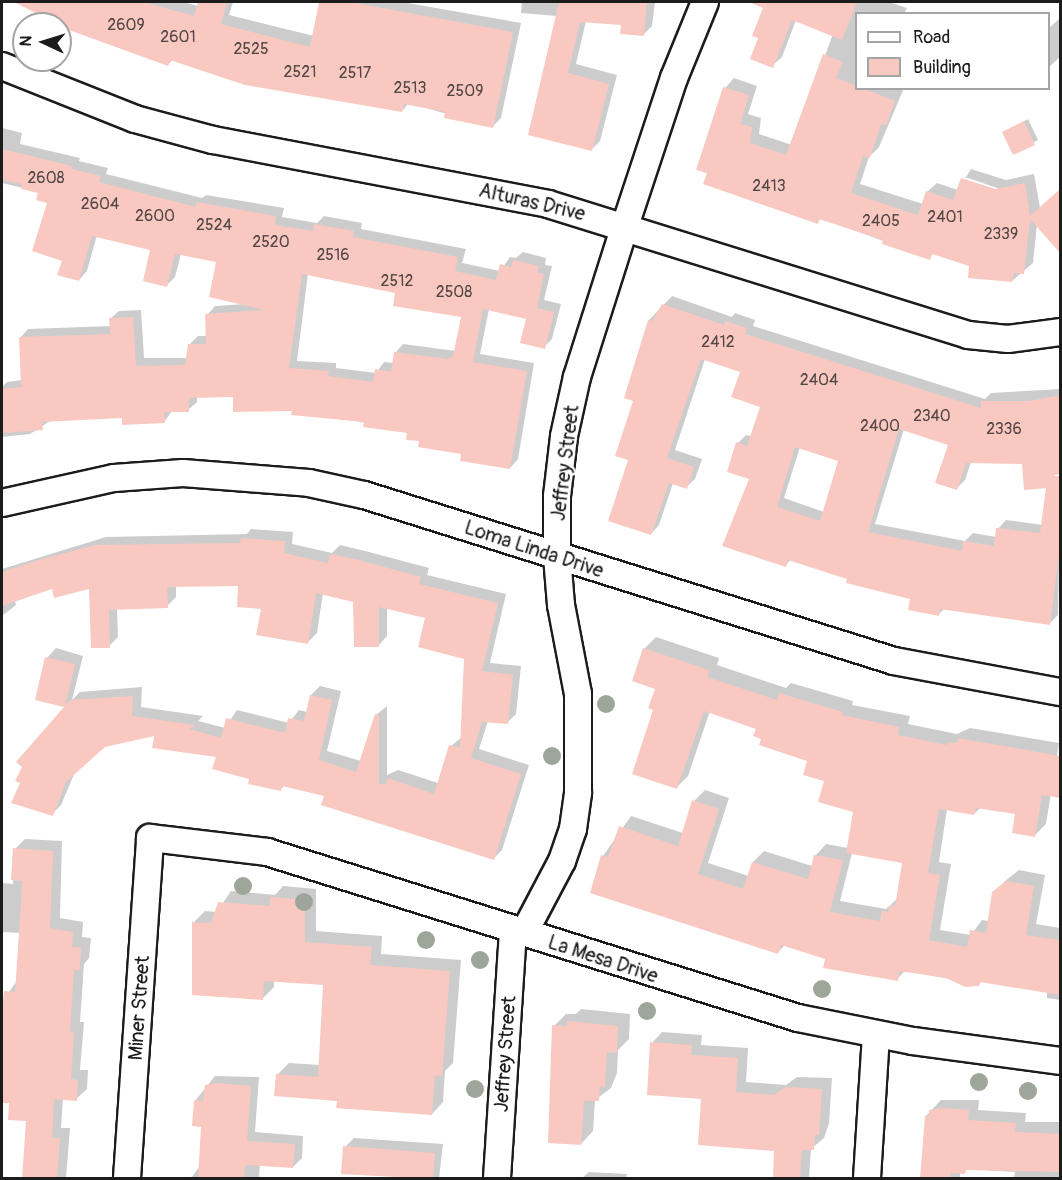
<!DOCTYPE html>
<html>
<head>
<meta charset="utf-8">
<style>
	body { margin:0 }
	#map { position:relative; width:1062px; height:1180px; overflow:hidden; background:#fff; font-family:Pangolin,sans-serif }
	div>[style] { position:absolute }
	.shadow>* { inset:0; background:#0003 }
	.building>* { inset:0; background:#f9c9c1 }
	.roads { filter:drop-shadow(2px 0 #1c1c1c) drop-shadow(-2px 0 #1c1c1c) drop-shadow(0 2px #1c1c1c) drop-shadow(0 -2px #1c1c1c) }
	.street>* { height:26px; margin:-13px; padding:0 13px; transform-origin:13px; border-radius:13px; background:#fff }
	.trees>* { width:18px; height:18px; margin:-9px; border-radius:50%; background:#9ea599 }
	span { translate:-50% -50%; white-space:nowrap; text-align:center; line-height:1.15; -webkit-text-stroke:4.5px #fff; paint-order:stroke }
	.number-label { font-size:16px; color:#534745 }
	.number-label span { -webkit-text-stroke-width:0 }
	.street-label { font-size:20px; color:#1c1c1c }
	.frame { position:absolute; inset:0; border:3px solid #1c1c1c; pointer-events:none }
	.legend { position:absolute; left:855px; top:12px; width:195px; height:78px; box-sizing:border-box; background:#fff; border:2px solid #a4a4a4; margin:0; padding:8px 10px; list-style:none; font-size:18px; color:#1c1c1c }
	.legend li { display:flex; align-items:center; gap:12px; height:30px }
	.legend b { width:30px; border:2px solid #a4a4a4 }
	.north { position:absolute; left:12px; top:12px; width:60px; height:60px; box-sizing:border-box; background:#fff; border:2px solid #a4a4a4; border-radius:50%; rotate:274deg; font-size:16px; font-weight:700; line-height:24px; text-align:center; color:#1c1c1c }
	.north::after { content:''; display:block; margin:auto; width:21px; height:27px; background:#1c1c1c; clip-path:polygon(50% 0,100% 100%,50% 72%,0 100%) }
</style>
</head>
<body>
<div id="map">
	<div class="shadow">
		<i style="clip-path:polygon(17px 2px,183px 2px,198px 6px,199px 2px,233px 2px,229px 15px,314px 36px,321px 2px,402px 2px,521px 23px,501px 118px,492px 127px,409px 103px,402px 111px,173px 59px,168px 65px,70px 28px)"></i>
		<i style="clip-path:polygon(522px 2px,655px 2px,652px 26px,643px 35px,622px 24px,586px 21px,576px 64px,617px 75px,600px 141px,591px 150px,530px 134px,557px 16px,521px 13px)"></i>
		<i style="clip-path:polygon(evenodd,765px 2px,889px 2px,907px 8px,904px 14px,856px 14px,856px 88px,904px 88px,879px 147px,869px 157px,860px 184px,923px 204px,927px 192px,937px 183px,958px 190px,971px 169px,1006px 180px,1034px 174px,1040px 208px,1060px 190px,1060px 250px,1037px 224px,1033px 263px,1012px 281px,934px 253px,929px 258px,821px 218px,817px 223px,705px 184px,725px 88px,734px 78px,757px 86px,748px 114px,761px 118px,759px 134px,792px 145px,833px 34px,796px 20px,782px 57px,772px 66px,760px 37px,754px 35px,765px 2px,965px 177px,1003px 190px,1002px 192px,965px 181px,965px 177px)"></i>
		<i style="clip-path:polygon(1060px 18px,1060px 57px,1048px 68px,1048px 29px)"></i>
		<i style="clip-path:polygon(1028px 119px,1038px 140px,1014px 153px,1004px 132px)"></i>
		<i style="clip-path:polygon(evenodd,2px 128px,22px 133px,20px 144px,80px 158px,79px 161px,108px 168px,106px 174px,202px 198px,206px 195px,284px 208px,282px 217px,317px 223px,324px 216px,362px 223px,361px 229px,466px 249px,462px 263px,500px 271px,510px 257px,516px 258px,523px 252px,546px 258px,545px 265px,552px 266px,544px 300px,561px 304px,552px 339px,544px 347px,528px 318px,489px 309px,480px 354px,534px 363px,518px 459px,510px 468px,421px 440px,409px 432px,235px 396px,197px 396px,197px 402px,188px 410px,172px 411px,164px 422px,124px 417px,50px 421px,30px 434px,2px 437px,2px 387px,7px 382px,22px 380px,20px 338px,28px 329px,111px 326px,110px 319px,119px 311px,141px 310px,144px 358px,188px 358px,189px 345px,198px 336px,207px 336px,207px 315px,215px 306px,245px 304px,218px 260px,181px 254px,175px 277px,167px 285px,152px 249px,97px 235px,87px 271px,79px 280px,63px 260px,49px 202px,40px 192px,2px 183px,2px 128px,308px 274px,397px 292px,463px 316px,456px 351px,403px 344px,395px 353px,394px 363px,384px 362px,376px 373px,336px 368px,336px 363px,297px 361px,308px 274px)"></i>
		<i style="clip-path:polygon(evenodd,672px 296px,732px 317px,735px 313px,755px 320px,753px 326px,985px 399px,991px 393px,1060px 389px,1060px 472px,1054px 474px,1054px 478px,1023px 462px,971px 462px,965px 480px,956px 489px,950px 444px,904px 429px,875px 524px,965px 541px,973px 533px,996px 537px,998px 529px,1006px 520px,1043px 525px,1053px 502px,1060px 503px,1058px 615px,1050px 623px,945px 608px,938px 615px,911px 598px,791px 559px,786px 565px,738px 443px,746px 435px,751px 436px,762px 406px,742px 371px,705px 359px,675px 450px,702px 459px,695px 479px,686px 487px,673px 483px,659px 525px,651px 534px,630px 459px,635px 400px,649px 320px,672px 296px,800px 447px,840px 460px,824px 512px,784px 498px,800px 447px)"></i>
		<i style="clip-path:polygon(251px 529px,293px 532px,292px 544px,332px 553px,340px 545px,369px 552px,429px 568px,427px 575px,506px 594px,490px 663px,521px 666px,516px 714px,507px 723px,488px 721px,479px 749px,529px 765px,502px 850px,493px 859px,326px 795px,285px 785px,280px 790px,251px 778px,218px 756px,156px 735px,104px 745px,75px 772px,61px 805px,52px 814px,67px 706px,36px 698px,47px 658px,56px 648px,83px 656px,72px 700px,80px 692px,142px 687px,141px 707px,203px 716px,198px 721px,225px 728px,237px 710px,289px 723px,299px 710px,307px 712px,311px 695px,320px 686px,341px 691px,327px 751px,361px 761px,376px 715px,387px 706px,387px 775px,398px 770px,438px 783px,451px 746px,462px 737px,466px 657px,427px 617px,387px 607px,387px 636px,378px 646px,354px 600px,323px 593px,317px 633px,308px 642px,240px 584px,176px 586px,176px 597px,167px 606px,117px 608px,118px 637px,109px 646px,90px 587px,53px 587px,15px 600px,16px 605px,2px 616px,2px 569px,106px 537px,247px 534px)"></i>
		<i style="clip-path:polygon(evenodd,656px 637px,719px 658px,717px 665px,786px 688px,791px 683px,853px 701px,852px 705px,910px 716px,908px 724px,957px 734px,970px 728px,1059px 743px,1046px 824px,1035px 835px,1017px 813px,981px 807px,974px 814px,947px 809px,939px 862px,951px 864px,940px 930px,971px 935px,982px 920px,989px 921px,994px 893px,1005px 881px,1019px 870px,1045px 875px,1036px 924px,1060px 928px,1060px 1000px,1047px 998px,1047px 992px,982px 981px,978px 985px,906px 970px,897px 979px,785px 945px,778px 952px,603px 856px,631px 816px,683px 833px,694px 801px,705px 790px,729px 798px,708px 863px,749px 876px,753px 862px,764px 851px,812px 866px,815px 856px,826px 844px,848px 848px,855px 811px,809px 760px,763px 738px,758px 728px,710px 711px,688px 776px,676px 788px,655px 709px,657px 688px,634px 680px,645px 648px,656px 637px,852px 853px,904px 862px,897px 899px,886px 909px,840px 901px,852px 853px)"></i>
		<i style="clip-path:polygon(25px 839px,62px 841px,60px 918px,83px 922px,82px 937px,91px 938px,89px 958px,84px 964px,80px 1022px,84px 1022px,80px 1070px,88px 1070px,87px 1089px,76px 1099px,63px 1098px,61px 1128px,70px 1128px,66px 1178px,23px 1178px,27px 1120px,11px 1102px,2px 1101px,2px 1001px,17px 981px,21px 933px,2px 932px,2px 883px,13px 884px,15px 849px)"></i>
		<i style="clip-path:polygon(283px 886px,316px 889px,316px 931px,382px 936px,381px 954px,461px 960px,453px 1063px,445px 1071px,443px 1102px,432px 1114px,277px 1075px,289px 1063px,320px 1065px,325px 984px,274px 980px,274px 987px,262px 999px,194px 922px,205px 911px,217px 912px,231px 891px,275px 895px)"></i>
		<i style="clip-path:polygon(581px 1009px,630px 1014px,629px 1039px,618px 1050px,617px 1073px,611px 1088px,595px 1100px,593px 1131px,581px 1144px,554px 1026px,566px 1014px,576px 1014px)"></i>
		<i style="clip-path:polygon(662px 1032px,702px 1035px,701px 1045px,748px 1048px,746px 1082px,786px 1085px,797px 1077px,832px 1078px,829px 1123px,824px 1138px,811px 1149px,809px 1178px,774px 1178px,776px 1150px,702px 1097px,652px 1043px)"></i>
		<i style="clip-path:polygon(215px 1076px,259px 1077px,255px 1132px,303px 1136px,302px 1158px,293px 1167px,260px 1164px,259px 1178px,191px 1178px,200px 1166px,203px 1125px,195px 1101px)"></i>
		<i style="clip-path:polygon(941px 1100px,979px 1100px,978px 1110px,1026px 1113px,1025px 1122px,1060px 1122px,1060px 1178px,1014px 1178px,1015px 1172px,968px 1169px,960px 1172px,960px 1178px,922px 1178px,926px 1116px)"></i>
		<i style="clip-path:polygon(354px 1138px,443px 1144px,439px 1178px,343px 1173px,345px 1147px)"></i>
		<i style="clip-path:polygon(589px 1172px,627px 1174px,626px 1178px,582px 1178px)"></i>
	</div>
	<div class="building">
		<i style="clip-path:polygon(14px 2px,143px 2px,194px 16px,198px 2px,227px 2px,221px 24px,310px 47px,319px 2px,350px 2px,513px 32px,493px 128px,444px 118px,445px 112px,404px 104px,402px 112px,245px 85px,170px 60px,168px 66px,69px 30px)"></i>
		<i style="clip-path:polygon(559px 2px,647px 2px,644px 36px,620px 34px,621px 25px,580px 22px,568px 73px,609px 84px,592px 151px,528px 135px)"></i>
		<i style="clip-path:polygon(749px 2px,857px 2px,842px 40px,792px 20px,773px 68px,750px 59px,758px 38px,752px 36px,763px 8px)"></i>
		<i style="clip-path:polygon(823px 54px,843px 62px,836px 78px,895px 101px,886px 125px,881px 124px,870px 158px,863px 156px,851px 193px,918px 215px,926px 191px,953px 200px,961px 178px,995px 189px,1025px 183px,1030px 216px,1060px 189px,1060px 253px,1030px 219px,1024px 274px,1014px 273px,1012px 282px,968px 278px,969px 266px,932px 254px,930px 260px,882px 244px,883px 240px,819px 219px,818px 224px,703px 184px,707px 173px,696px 170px,723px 87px,749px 95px,740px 124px,752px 127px,750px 143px,786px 155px)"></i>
		<i style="clip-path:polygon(1024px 121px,1035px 145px,1013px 155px,1002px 132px)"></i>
		<i style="clip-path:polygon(evenodd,2px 149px,72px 166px,72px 169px,101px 176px,99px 182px,196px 207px,196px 202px,276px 216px,275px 225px,313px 231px,314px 224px,354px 231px,353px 237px,458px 257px,455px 271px,496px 280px,500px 264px,511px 267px,513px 260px,539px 266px,537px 273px,544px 274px,537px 308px,554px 312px,545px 349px,520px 343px,526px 319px,483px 309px,473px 362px,527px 371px,510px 469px,460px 461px,461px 454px,418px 447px,419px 441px,406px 440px,407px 433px,363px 427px,364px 422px,291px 415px,292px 411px,233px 412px,233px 397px,189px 398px,189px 412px,164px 412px,165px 423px,122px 425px,122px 418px,42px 422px,43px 430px,2px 433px,2px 389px,21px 387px,19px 337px,110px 334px,109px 318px,133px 317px,136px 366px,185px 365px,188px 344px,206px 344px,205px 314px,265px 310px,209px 297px,216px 262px,175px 254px,167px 287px,143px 281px,150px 250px,92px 236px,79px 281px,57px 275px,62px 261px,32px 251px,47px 203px,36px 200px,38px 193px,21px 189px,22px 184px,2px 180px,2px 149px,302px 274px,395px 293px,393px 306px,461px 317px,453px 356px,448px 359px,394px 352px,391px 372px,375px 369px,373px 382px,328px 376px,329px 371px,289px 368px,302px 274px)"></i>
		<i style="clip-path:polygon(evenodd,662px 304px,724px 325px,725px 321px,747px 328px,745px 334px,981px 408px,981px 401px,1030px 401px,1060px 395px,1060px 474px,1052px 476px,1060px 476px,1060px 547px,1050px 625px,940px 609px,939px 616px,908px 610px,910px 599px,846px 583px,847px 579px,788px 560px,786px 567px,722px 546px,749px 479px,727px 472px,736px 442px,747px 446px,760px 407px,731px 397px,740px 372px,701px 359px,667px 458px,694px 467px,687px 489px,669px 483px,651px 535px,608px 521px,628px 460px,615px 456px,633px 401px,624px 398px,648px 320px,652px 321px,662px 304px,899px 429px,948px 445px,935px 483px,957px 490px,966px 463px,1022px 464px,1024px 490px,1046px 488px,1040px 533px,996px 528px,994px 546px,963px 541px,962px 551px,868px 532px,899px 429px,662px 304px,795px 447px,838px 461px,820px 521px,777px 507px,795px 447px)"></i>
		<i style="clip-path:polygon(241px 538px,285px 541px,284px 553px,328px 563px,330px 554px,359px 560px,421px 577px,419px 584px,498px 603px,482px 671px,513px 675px,508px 724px,482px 722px,471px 758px,521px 774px,494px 860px,321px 805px,324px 796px,282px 786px,281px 791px,248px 784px,249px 779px,212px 769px,216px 757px,152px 748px,154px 736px,105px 747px,66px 782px,53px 816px,11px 803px,20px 783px,15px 781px,22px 767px,16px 762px,64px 707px,35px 700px,45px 657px,75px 664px,65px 706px,70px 700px,133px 696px,132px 716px,196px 725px,189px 729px,221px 738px,226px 718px,285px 733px,288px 718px,304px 721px,310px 695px,332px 700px,319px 760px,356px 772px,375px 714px,379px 715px,379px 784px,386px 784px,388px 778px,434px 794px,449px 745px,460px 748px,464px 659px,418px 647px,425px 618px,379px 607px,379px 647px,354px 647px,353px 602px,316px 593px,308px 644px,256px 635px,261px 609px,237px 607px,238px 586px,167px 587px,168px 608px,109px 610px,110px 648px,91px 648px,89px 589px,54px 598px,52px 589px,2px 606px,2px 572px,39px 560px,95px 545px,240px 543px)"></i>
		<i style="clip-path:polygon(643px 648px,709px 670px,707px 677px,777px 700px,779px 693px,843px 712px,842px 715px,899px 727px,898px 735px,947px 745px,948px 742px,957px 743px,958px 738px,1060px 756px,1060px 798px,1042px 795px,1035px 837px,1012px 833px,1015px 814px,976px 808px,974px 815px,939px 809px,928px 873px,940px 875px,929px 940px,967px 947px,970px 930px,986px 933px,992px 892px,1006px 881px,1034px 886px,1026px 935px,1060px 940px,1060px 995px,980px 982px,979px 986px,965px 987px,946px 978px,899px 971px,898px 981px,823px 968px,825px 959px,781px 945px,778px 954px,590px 893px,601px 855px,608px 857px,619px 826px,678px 846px,692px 800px,719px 809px,698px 874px,743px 889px,752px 862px,808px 879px,814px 855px,843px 860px,830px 912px,880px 921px,882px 911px,888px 912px,890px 905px,895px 906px,902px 863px,846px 853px,853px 812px,818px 802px,824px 781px,803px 775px,807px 761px,759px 745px,761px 739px,753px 736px,756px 729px,704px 711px,677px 789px,632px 774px,653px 710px,648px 708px,655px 689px,632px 681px)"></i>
		<i style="clip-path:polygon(13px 848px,53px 851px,50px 928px,73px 932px,72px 947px,81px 947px,80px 970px,74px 970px,70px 1032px,74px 1032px,71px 1079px,78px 1080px,77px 1101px,54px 1099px,52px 1138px,60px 1138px,57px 1179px,22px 1179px,26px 1121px,8px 1120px,9px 1103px,2px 1103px,2px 1011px,4px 991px,15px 992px,21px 903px,22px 881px,11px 880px)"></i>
		<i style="clip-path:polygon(270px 897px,305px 900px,305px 942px,372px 947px,370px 965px,450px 971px,442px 1076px,435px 1075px,432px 1115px,336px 1108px,337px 1101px,274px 1096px,276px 1074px,318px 1077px,323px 985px,264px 981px,263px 1000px,192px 995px,192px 922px,211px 923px,218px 902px,270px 906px)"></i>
		<i style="clip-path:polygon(567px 1021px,618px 1026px,617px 1053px,607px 1052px,605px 1087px,600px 1086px,599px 1101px,584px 1101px,581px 1145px,548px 1143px,552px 1025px,567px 1026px)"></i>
		<i style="clip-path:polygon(650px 1042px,692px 1045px,691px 1055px,738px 1058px,736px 1092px,774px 1095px,786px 1087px,822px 1089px,819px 1135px,815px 1135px,814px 1150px,802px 1150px,800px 1179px,773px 1179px,774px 1151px,698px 1145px,701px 1099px,647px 1095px)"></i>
		<i style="clip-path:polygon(217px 1083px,251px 1086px,247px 1141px,295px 1144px,293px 1168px,245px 1165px,244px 1179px,198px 1179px,201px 1127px,192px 1126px,194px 1100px,203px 1101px,205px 1085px)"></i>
		<i style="clip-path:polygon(944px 1108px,969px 1110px,968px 1120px,1016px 1123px,1015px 1132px,1060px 1134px,1060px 1172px,966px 1170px,965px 1174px,951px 1173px,950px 1179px,920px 1179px,925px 1116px,929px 1116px,929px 1110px)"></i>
		<i style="clip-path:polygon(343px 1146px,435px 1153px,433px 1179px,341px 1174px)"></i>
	</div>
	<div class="roads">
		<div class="street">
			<i style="left:2px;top:66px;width:143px;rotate:21.7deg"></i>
			<i style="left:135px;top:119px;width:81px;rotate:15.1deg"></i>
			<i style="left:213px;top:140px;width:341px;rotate:10.8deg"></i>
			<i style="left:548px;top:204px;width:440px;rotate:17.3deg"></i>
			<i style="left:968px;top:335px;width:40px;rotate:5.7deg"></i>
			<i style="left:1008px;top:339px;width:52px;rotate:-7.7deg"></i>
			<i style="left:2px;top:503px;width:115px;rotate:-12.6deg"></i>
			<i style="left:114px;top:478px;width:69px;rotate:-4.1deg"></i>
			<i style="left:183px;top:473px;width:126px;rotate:4.5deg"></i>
			<i style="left:309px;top:483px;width:56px;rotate:12.3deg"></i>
			<i style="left:364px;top:495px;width:555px;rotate:17.39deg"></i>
			<i style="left:894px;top:661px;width:169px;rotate:10.6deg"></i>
			<i style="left:524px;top:933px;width:81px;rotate:-62.2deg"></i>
			<i style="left:562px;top:861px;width:34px;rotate:-71deg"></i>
			<i style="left:573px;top:829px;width:37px;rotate:-82deg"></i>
			<i style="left:578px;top:792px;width:98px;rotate:-90deg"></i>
			<i style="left:578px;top:694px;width:91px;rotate:-100.8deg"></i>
			<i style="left:561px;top:605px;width:49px;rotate:-94.7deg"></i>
			<i style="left:557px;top:556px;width:60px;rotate:-90deg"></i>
			<i style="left:557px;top:496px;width:60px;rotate:-83.3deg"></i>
			<i style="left:564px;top:436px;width:60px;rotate:-77.6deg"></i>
			<i style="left:577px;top:377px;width:158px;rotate:-72.4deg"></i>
			<i style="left:625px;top:226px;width:156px;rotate:-71.7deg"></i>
			<i style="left:674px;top:78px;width:82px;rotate:-67.8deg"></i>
			<i style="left:127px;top:1178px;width:341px;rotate:-86.1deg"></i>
			<i style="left:150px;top:838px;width:118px;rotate:6.8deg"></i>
			<i style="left:267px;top:852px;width:556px;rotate:17.36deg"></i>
			<i style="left:798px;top:1018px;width:117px;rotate:11.3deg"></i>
			<i style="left:913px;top:1041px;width:148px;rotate:7.7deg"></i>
			<i style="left:497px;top:1178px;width:249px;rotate:-86.3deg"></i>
			<i style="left:867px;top:1178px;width:143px;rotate:-86.4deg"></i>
		</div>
	</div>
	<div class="trees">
		<i style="left:606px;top:704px"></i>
		<i style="left:552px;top:756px"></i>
		<i style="left:243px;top:886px"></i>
		<i style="left:304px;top:902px"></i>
		<i style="left:426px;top:940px"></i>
		<i style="left:480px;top:960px"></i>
		<i style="left:822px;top:989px"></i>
		<i style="left:647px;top:1011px"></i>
		<i style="left:979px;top:1082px"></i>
		<i style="left:475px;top:1089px"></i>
		<i style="left:1028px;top:1091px"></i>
	</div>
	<div class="number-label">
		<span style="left:126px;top:25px">2609</span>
		<span style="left:178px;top:37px">2601</span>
		<span style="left:251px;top:49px">2525</span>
		<span style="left:300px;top:72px">2521</span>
		<span style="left:355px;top:73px">2517</span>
		<span style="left:410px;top:88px">2513</span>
		<span style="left:465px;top:91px">2509</span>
		<span style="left:46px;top:178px">2608</span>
		<span style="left:769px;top:186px">2413</span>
		<span style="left:100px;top:204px">2604</span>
		<span style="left:155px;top:216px">2600</span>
		<span style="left:945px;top:217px">2401</span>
		<span style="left:881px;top:221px">2405</span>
		<span style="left:214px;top:225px">2524</span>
		<span style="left:1001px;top:234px">2339</span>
		<span style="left:271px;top:242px">2520</span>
		<span style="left:333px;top:255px">2516</span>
		<span style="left:397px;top:281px">2512</span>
		<span style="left:454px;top:292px">2508</span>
		<span style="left:718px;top:342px">2412</span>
		<span style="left:819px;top:380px">2404</span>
		<span style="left:932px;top:416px">2340</span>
		<span style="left:880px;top:426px">2400</span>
		<span style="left:1004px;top:429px">2336</span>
	</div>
	<div class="street-label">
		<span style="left:532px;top:202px;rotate:13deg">Alturas Drive</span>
		<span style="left:565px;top:463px;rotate:-83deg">Jeffrey Street</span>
		<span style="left:534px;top:549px;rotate:18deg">Loma Linda Drive</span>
		<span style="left:603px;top:959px;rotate:18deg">La Mesa Drive</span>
		<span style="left:139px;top:1008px;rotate:-86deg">Miner Street</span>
		<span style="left:505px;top:1054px;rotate:-86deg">Jeffrey Street</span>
	</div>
	<div class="frame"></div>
	<ul class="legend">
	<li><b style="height:8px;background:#fff"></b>Road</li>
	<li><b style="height:16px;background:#f9c9c1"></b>Building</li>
	</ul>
	<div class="north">N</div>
</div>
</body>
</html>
